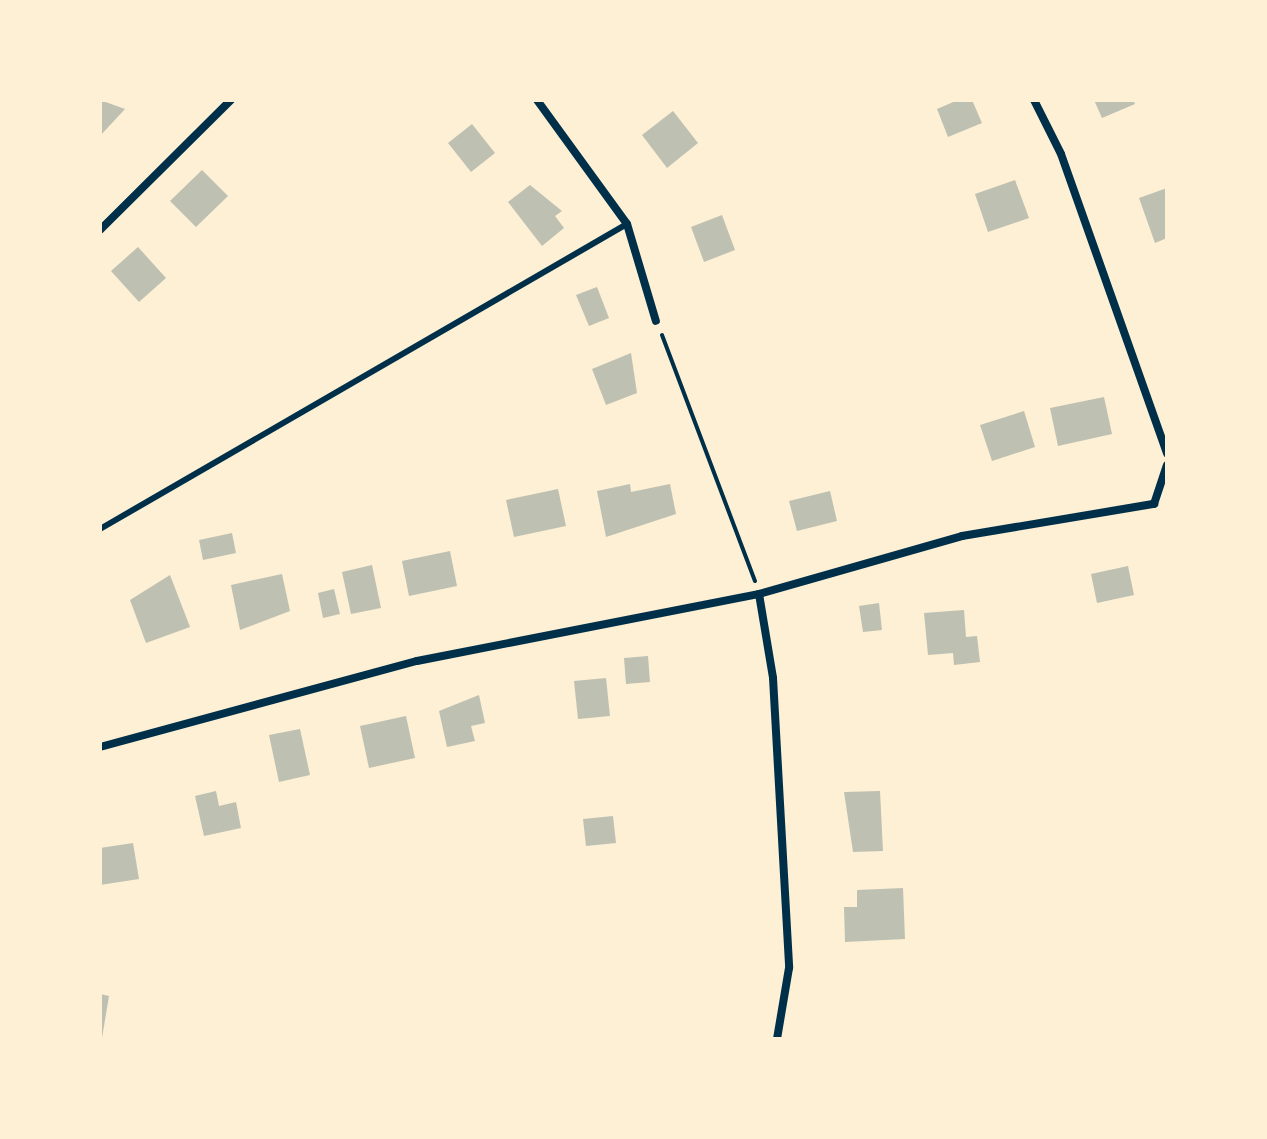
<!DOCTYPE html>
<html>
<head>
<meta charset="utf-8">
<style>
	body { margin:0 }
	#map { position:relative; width:1267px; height:1139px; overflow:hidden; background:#fdf0d5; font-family:Rubik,sans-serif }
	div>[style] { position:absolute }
	.building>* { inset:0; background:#bec0b2 }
	.path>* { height:4px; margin:-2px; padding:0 2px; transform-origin:2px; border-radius:2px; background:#003049 }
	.service>* { height:6px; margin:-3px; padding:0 3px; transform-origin:3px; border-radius:3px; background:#003049 }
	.minor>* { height:8px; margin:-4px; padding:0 4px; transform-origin:4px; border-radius:4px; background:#003049 }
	span { translate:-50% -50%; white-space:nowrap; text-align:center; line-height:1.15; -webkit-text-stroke:8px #fdf0d5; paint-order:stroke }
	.frame { position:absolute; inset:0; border:102px solid #fdf0d5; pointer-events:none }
</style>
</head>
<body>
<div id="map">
	<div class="building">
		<i style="clip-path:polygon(100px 100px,125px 109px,100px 136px)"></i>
		<i style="clip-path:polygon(958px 100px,972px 100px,982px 123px,948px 137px,937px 109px)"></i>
		<i style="clip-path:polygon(1094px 100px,1133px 100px,1135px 104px,1102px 118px)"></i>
		<i style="clip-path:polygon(673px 111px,698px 143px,667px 168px,642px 135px)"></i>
		<i style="clip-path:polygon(472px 124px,495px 153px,471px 172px,448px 143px)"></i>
		<i style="clip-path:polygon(202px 170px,228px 196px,196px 227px,170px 201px)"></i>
		<i style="clip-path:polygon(1015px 180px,1029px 218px,988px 232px,975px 194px)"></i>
		<i style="clip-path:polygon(530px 185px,562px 211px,555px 216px,564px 228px,542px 246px,508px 202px)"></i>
		<i style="clip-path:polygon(1167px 188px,1167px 238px,1155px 243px,1139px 198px)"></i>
		<i style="clip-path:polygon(722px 215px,735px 250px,704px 262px,691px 227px)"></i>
		<i style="clip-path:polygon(138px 247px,166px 278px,139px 302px,111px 271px)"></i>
		<i style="clip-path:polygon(597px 287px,609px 318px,589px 326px,576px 295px)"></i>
		<i style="clip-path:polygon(631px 353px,637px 393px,606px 405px,592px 369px)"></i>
		<i style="clip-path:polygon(1104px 397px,1112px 434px,1058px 446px,1050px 408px)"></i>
		<i style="clip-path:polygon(1024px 411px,1035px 447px,992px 461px,980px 425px)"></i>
		<i style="clip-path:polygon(630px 484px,631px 492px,670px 484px,676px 514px,606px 537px,597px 491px)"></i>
		<i style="clip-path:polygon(558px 489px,566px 526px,514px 537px,506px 500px)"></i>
		<i style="clip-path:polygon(830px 491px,837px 521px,797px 531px,789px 501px)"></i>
		<i style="clip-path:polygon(232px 533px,236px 553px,203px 560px,199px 540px)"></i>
		<i style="clip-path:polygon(450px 551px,457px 586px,409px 596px,402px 561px)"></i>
		<i style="clip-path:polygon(372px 565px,381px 608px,351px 614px,342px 572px)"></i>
		<i style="clip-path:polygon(1128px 566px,1134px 595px,1097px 603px,1091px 574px)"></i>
		<i style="clip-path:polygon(282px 574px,290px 611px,240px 630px,231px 585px)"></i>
		<i style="clip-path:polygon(170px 575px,190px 627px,146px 643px,130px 600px)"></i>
		<i style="clip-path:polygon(334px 589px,340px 614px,323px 618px,318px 593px)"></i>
		<i style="clip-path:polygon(879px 603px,882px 630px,863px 632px,859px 606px)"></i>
		<i style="clip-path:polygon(964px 610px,966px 637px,977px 636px,980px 662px,954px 665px,953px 653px,928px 655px,924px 613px)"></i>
		<i style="clip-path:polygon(648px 656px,650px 682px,626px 684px,624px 658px)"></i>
		<i style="clip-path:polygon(606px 678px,610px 716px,578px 719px,574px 681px)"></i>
		<i style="clip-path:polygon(479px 695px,485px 723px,471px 726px,475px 741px,447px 747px,439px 711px)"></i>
		<i style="clip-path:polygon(406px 716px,415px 758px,369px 768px,360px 726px)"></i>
		<i style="clip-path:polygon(300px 729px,310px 775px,279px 782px,269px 735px)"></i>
		<i style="clip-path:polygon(216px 791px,219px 806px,236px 802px,241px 828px,204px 836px,195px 796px)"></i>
		<i style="clip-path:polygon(880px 791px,883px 851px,853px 852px,844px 792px)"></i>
		<i style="clip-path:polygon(613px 816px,616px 843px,586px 846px,583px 819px)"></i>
		<i style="clip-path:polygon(133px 843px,139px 879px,100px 885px,100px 848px)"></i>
		<i style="clip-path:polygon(903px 888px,905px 939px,845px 942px,844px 907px,857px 907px,857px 890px)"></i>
		<i style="clip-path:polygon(100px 994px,109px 996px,102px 1038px,100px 1038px)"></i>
	</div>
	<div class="path">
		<i style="left:662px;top:335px;width:263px;rotate:69.3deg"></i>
	</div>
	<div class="service">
		<i style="left:100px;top:529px;width:609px;rotate:-30.06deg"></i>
	</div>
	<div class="minor">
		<i style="left:537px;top:100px;width:153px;rotate:54deg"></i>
		<i style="left:627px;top:224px;width:101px;rotate:73.4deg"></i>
		<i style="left:1034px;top:100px;width:60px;rotate:63.4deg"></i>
		<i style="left:1061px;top:154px;width:318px;rotate:70.5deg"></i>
		<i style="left:100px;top:230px;width:185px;rotate:-44.8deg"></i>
		<i style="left:759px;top:594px;width:85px;rotate:80.5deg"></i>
		<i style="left:773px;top:678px;width:290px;rotate:86.8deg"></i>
		<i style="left:789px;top:968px;width:72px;rotate:99.6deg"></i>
		<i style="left:100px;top:747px;width:328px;rotate:-15.2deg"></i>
		<i style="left:417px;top:661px;width:349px;rotate:-11.1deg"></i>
		<i style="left:759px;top:594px;width:211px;rotate:-15.9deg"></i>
		<i style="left:962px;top:536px;width:195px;rotate:-9.5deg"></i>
		<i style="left:1154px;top:504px;width:41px;rotate:-71.6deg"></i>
	</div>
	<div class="frame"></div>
</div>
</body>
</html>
